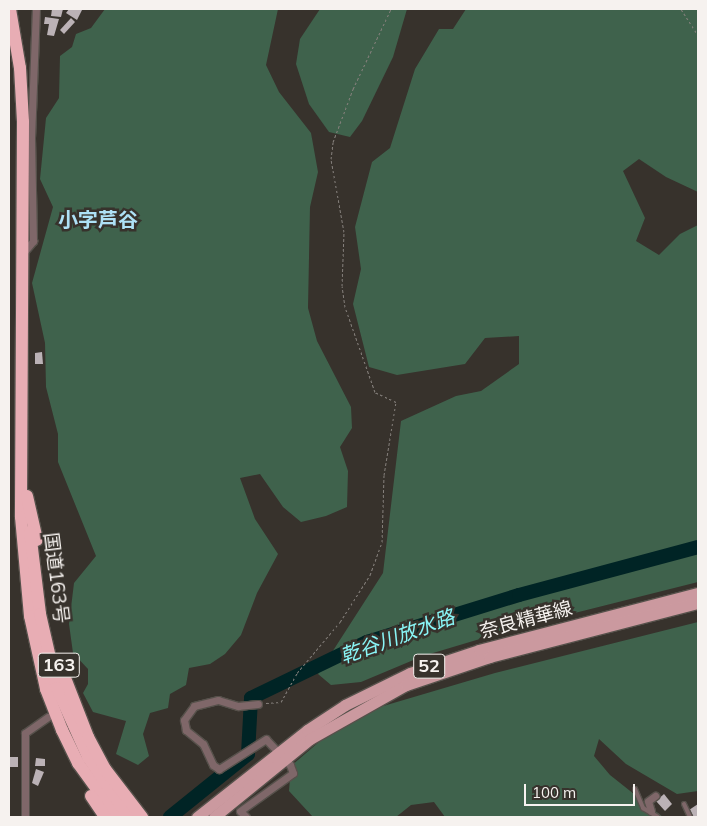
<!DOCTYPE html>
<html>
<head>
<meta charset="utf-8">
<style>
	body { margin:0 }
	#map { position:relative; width:707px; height:826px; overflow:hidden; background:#37322c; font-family:Mulish,"Noto Sans JP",sans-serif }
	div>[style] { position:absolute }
	.green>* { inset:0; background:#3f624c }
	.river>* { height:14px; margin:-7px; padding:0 7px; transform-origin:7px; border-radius:7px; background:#002425 }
	.building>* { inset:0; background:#bbb2b6 }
	.path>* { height:1px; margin-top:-0.5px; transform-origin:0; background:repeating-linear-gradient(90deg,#85807c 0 2.5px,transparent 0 5px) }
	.roads { filter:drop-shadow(1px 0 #56514b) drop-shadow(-1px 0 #56514b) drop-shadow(0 1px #56514b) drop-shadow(0 -1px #56514b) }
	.lane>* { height:4px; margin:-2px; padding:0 2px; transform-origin:2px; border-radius:2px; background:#7f6769 }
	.street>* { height:7px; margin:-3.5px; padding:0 3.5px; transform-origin:3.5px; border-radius:3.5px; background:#7f6769 }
	.primary>* { height:11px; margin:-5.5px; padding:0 5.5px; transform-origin:5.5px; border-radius:5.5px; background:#cb999f }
	.highway>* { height:12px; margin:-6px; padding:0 6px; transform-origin:6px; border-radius:6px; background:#e8adb4 }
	span { translate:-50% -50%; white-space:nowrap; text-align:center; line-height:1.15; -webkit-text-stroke:5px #37322c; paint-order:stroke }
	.shield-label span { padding:1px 4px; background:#37322c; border:1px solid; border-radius:4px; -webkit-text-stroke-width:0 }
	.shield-label { font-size:18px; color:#f6f2ef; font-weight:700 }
	.street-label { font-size:19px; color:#f6f2ef }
	.neighbourhood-label { font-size:20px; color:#aee1f6; font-weight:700 }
	.water-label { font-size:20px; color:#89f5f6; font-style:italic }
	.frame { position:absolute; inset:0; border:10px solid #f6f2ef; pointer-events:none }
	.scale { position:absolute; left:524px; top:784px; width:111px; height:22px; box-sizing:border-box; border:2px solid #f6f2ef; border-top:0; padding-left:6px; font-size:15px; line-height:18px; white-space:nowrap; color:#f6f2ef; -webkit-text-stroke:4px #37322c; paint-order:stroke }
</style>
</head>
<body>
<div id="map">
	<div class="green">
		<i style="clip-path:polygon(105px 9px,278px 9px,266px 65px,279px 92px,311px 133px,318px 172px,310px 207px,308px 308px,317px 341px,351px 407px,352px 428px,340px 447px,348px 471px,347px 507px,326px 516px,301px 522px,283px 507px,260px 474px,240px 478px,255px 519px,278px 554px,257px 593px,241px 635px,225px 654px,210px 664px,189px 668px,186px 685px,170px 694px,168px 708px,150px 713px,143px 734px,149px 756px,138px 765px,116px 754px,126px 721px,93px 712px,83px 693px,88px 684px,88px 669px,73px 653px,69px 624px,74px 583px,96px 556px,58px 462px,58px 434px,46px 387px,45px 343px,32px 283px,53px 207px,40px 179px,46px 118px,59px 98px,60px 56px,72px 47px,76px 34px,91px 28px)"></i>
		<i style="clip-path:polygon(320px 9px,407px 9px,393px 57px,362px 121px,350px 137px,329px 132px,309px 104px,296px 64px,300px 39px)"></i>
		<i style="clip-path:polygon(466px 9px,698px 9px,698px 192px,666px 177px,639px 159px,623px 171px,645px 218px,636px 241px,659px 255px,680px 234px,698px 225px,698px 582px,527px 625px,423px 656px,361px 682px,331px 685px,318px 674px,383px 573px,401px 421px,456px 396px,481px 391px,519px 364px,519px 336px,485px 338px,465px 364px,397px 375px,369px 367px,353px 304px,361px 269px,355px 227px,372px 162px,390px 148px,415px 69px,439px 29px,453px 29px)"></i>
		<i style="clip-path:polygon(698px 622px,698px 791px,677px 794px,626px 764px,599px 739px,594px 756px,610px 775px,663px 817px,445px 817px,434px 802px,411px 805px,396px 817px,313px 817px,289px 791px,291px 766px,334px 729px,363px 712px,495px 673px)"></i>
	</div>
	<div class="river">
		<i style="left:170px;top:817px;width:100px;rotate:-38.9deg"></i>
		<i style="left:248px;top:754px;width:56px;rotate:-86.9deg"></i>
		<i style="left:251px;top:698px;width:129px;rotate:-25.8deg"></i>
		<i style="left:367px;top:642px;width:159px;rotate:-17.2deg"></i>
		<i style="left:519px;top:595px;width:185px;rotate:-15deg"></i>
	</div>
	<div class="building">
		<i style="clip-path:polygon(52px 9px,63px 9px,61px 17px,51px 16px)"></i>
		<i style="clip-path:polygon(69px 9px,80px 9px,82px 10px,77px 20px,66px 13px)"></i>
		<i style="clip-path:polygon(45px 17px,59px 19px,54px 36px,47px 35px,49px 24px,44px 24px)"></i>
		<i style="clip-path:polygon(71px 18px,75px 22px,64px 34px,60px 30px)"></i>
		<i style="clip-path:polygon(42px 352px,43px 364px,35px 364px,35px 353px)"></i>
		<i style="clip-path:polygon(9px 757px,18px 757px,18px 767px,9px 767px)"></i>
		<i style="clip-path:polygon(36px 758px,45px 759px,45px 766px,35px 766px)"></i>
		<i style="clip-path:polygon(36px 769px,44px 772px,38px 786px,32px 783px)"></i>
		<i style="clip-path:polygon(664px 794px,672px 804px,665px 811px,656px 801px)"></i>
		<i style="clip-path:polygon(698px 804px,698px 817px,694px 817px,689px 810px)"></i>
	</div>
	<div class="path">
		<i style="left:681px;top:9px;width:31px;rotate:57deg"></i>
		<i style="left:698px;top:104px;width:11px;rotate:90deg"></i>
		<i style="left:266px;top:703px;width:15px;rotate:-4deg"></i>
		<i style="left:281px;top:702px;width:33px;rotate:-61deg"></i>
		<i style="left:297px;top:673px;width:67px;rotate:-49.9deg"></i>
		<i style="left:340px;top:622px;width:56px;rotate:-57.4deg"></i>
		<i style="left:370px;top:575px;width:35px;rotate:-70deg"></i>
		<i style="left:382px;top:542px;width:67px;rotate:-88.3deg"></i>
		<i style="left:384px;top:475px;width:74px;rotate:-80.7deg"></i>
		<i style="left:396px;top:402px;width:23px;rotate:-155deg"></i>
		<i style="left:375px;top:392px;width:90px;rotate:-109.4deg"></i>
		<i style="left:345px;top:307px;width:21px;rotate:-98deg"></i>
		<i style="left:342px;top:286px;width:54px;rotate:-87.9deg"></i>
		<i style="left:344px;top:232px;width:74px;rotate:-100.1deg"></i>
		<i style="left:331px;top:159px;width:17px;rotate:-83deg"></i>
		<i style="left:333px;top:142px;width:57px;rotate:-69.3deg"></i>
		<i style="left:353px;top:89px;width:89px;rotate:-64.6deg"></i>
	</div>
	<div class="roads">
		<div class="lane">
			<i style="left:635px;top:789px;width:21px;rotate:67deg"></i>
			<i style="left:643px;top:808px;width:17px;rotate:31deg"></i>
			<i style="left:684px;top:804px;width:14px;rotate:65deg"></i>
		</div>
		<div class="street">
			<i style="left:23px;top:253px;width:16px;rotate:-50deg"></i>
			<i style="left:33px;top:241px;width:103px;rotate:-91.1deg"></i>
			<i style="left:31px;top:138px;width:129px;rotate:-87.8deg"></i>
			<i style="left:651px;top:811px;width:10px;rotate:-107deg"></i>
			<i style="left:648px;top:801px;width:9px;rotate:-36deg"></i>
			<i style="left:25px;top:817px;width:84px;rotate:-90deg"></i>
			<i style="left:25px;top:733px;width:28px;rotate:-35deg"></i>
			<i style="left:246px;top:817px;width:8px;rotate:-135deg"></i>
			<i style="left:240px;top:811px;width:65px;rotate:-35.6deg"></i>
			<i style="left:293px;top:773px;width:9px;rotate:-111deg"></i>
			<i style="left:290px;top:765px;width:35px;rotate:-133deg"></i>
			<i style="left:266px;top:739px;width:56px;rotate:147.4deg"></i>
			<i style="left:219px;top:769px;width:7px;rotate:-146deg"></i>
			<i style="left:213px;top:765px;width:23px;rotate:-115deg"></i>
			<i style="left:203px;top:744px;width:22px;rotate:-141deg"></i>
			<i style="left:186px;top:730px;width:10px;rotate:-101deg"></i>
			<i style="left:184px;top:720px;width:17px;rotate:-54deg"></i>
			<i style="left:194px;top:706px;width:25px;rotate:-14deg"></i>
			<i style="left:218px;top:700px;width:21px;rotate:17deg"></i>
			<i style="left:238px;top:706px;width:20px;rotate:-6deg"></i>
		</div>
		<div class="primary">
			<i style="left:197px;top:817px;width:140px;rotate:-38.3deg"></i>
			<i style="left:307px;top:730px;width:45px;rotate:-33.3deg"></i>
			<i style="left:345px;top:705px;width:72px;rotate:-26.2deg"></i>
			<i style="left:410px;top:673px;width:73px;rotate:-18.4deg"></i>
			<i style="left:479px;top:650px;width:226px;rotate:-14.6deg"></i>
			<i style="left:214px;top:817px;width:124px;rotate:-39.1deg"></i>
			<i style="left:310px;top:739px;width:110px;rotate:-29.4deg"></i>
			<i style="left:406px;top:685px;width:88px;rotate:-18.6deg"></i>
			<i style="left:489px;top:657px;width:216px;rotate:-14.5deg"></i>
		</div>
		<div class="highway">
			<i style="left:10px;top:9px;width:60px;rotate:80.4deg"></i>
			<i style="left:20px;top:68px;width:54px;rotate:86.8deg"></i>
			<i style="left:23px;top:122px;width:395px;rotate:90.3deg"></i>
			<i style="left:21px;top:517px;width:99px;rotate:84.8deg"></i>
			<i style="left:30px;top:616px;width:75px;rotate:77.6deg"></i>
			<i style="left:46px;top:689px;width:44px;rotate:68.7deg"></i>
			<i style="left:62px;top:730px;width:37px;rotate:64deg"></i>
			<i style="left:78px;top:763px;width:67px;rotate:54.2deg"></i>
			<i style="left:27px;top:496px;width:45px;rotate:77.2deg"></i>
			<i style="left:30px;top:532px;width:83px;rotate:83deg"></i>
			<i style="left:40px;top:614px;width:76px;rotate:77.1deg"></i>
			<i style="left:57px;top:688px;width:76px;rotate:65.8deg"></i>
			<i style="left:88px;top:757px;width:73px;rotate:55.7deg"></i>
			<i style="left:58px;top:660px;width:83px;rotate:68.7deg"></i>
			<i style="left:88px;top:737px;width:36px;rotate:62deg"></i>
			<i style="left:105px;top:769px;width:61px;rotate:52.4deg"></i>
			<i style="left:91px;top:796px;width:25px;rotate:56deg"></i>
		</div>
	</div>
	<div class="shield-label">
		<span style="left:59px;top:665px">163</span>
		<span style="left:429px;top:666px">52</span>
	</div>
	<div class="street-label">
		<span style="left:56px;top:578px;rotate:83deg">国道163号</span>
		<span style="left:526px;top:620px;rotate:-15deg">奈良精華線</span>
	</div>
	<div class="neighbourhood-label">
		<span style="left:98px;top:219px">小字芦谷</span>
	</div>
	<div class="water-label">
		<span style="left:397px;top:636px;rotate:-20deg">乾谷川放水路</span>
	</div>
	<div class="frame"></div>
	<div class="scale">100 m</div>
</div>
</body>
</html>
